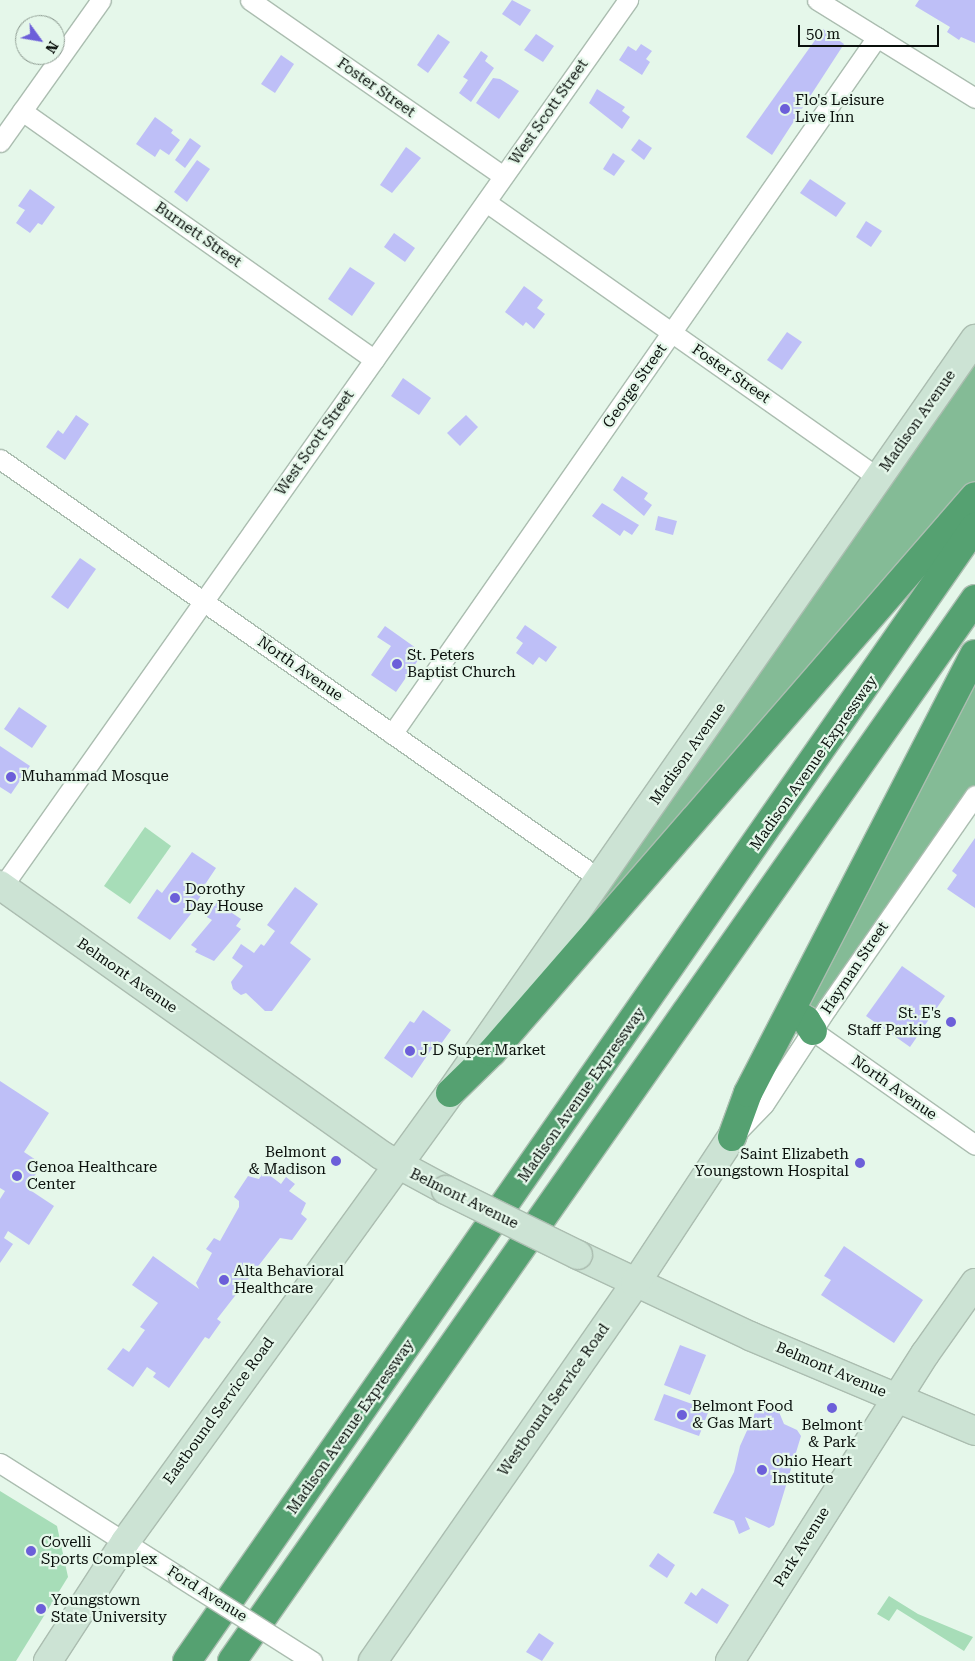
<!DOCTYPE html>
<html>
<head>
<meta charset="utf-8">
<style>
	body { margin:0 }
	#map { position:relative; width:975px; height:1661px; overflow:hidden; background:#e5f7ea; font-family:"Roboto Serif",serif }
	div>[style] { position:absolute }
	.green>* { inset:0; background:#a7ddb8 }
	.forest>* { inset:0; background:#84bb96 }
	.building>* { inset:0; background:#bebff7 }
	.roads { filter:drop-shadow(1px 0 #abbdb0) drop-shadow(-1px 0 #abbdb0) drop-shadow(0 1px #abbdb0) drop-shadow(0 -1px #abbdb0) }
	.street>* { height:19px; margin:-9.5px; padding:0 9.5px; transform-origin:9.5px; border-radius:9.5px; background:#fff }
	.secondary>* { height:28px; margin:-14px; padding:0 14px; transform-origin:14px; border-radius:14px; background:#cce3d4 }
	.highway>* { height:28px; margin:-14px; padding:0 14px; transform-origin:14px; border-radius:14px; background:#55a171 }
	.bridges { filter:drop-shadow(1px 0 #abbdb0) drop-shadow(-1px 0 #abbdb0) drop-shadow(0 1px #abbdb0) drop-shadow(0 -1px #abbdb0) }
	.street-bridge>* { height:19px; margin:-9.5px; padding:0 9.5px; transform-origin:9.5px; border-radius:9.5px; background:#fff }
	.secondary-bridge>* { height:28px; margin:-14px; padding:0 14px; transform-origin:14px; border-radius:14px; background:#cce3d4 }
	.dots>* { width:14px; height:14px; translate:-50% -50%; box-sizing:border-box; border:2px solid #e5f7ea; border-radius:50% }
	span { translate:-50% -50%; white-space:nowrap; text-align:center; line-height:1.15; -webkit-text-stroke:4.5px #e5f7ea; paint-order:stroke }
	.street-label { font-size:15px; color:#0a100c }
	.poi-label { font-size:15px; color:#0a100c }
	.left { translate:0 -50%; text-align:left }
	.right { translate:-100% -50%; text-align:right }
	.north { position:absolute; left:15px; top:15px; width:50px; height:50px; box-sizing:border-box; background:#e5f7ea; border:1px solid #8d9b91; border-radius:50%; rotate:122deg; font-size:14px; font-weight:700; line-height:20px; text-align:center; color:#0a100c }
	.north::after { content:''; display:block; margin:auto; width:18px; height:22px; background:#6c5fd9; clip-path:polygon(50% 0,100% 100%,50% 72%,0 100%) }
	.scale { position:absolute; left:798px; top:25px; width:141px; height:22px; box-sizing:border-box; border:2px solid #0a100c; border-top:0; padding-left:6px; font-size:15px; line-height:18px; white-space:nowrap; color:#0a100c; -webkit-text-stroke:4px #e5f7ea; paint-order:stroke }
</style>
</head>
<body>
<div id="map">
	<div class="green">
		<i style="clip-path:polygon(145px 827px,171px 846px,130px 904px,104px 886px)"></i>
		<i style="clip-path:polygon(0 1491px,57px 1526px,68px 1577px,16px 1661px,0 1661px)"></i>
		<i style="clip-path:polygon(889px 1596px,918px 1614px,973px 1637px,964px 1651px,897px 1609px,889px 1621px,877px 1614px)"></i>
	</div>
	<div class="forest">
		<i style="clip-path:polygon(975px 339px,975px 496px,483px 1040px)"></i>
		<i style="clip-path:polygon(975px 654px,975px 795px,813px 1031px,792px 1011px)"></i>
	</div>
	<div class="building">
		<i style="clip-path:polygon(512px 0,531px 10px,520px 26px,502px 14px)"></i>
		<i style="clip-path:polygon(919px 0,975px 0,975px 43px,961px 37px,959px 40px,947px 32px,950px 27px,915px 6px)"></i>
		<i style="clip-path:polygon(823px 29px,844px 44px,772px 155px,746px 137px)"></i>
		<i style="clip-path:polygon(438px 34px,450px 42px,428px 73px,417px 65px)"></i>
		<i style="clip-path:polygon(536px 34px,554px 46px,543px 62px,524px 50px)"></i>
		<i style="clip-path:polygon(641px 44px,652px 51px,646px 59px,650px 62px,642px 75px,619px 60px,628px 46px,636px 51px)"></i>
		<i style="clip-path:polygon(481px 51px,488px 56px,485px 61px,494px 68px,471px 102px,459px 93px,468px 80px,463px 77px)"></i>
		<i style="clip-path:polygon(281px 55px,294px 64px,275px 93px,261px 84px)"></i>
		<i style="clip-path:polygon(493px 78px,500px 79px,519px 91px,499px 119px,476px 103px)"></i>
		<i style="clip-path:polygon(597px 89px,625px 107px,622px 111px,630px 117px,622px 129px,589px 103px)"></i>
		<i style="clip-path:polygon(155px 117px,173px 130px,171px 133px,180px 140px,169px 155px,160px 149px,155px 157px,136px 144px)"></i>
		<i style="clip-path:polygon(190px 138px,201px 146px,185px 168px,175px 160px)"></i>
		<i style="clip-path:polygon(639px 139px,652px 148px,644px 160px,631px 150px)"></i>
		<i style="clip-path:polygon(406px 147px,421px 158px,392px 193px,380px 185px)"></i>
		<i style="clip-path:polygon(613px 153px,625px 161px,614px 176px,603px 169px)"></i>
		<i style="clip-path:polygon(197px 160px,210px 169px,187px 202px,174px 192px)"></i>
		<i style="clip-path:polygon(810px 179px,846px 203px,836px 217px,800px 193px)"></i>
		<i style="clip-path:polygon(30px 189px,55px 207px,42px 225px,38px 223px,30px 233px,16px 223px,25px 210px,18px 206px)"></i>
		<i style="clip-path:polygon(866px 221px,882px 231px,871px 247px,856px 237px)"></i>
		<i style="clip-path:polygon(394px 233px,415px 248px,405px 262px,384px 247px)"></i>
		<i style="clip-path:polygon(350px 267px,375px 283px,352px 316px,328px 299px)"></i>
		<i style="clip-path:polygon(524px 286px,543px 300px,537px 308px,545px 314px,534px 329px,526px 322px,523px 326px,505px 312px)"></i>
		<i style="clip-path:polygon(787px 332px,802px 342px,782px 370px,767px 360px)"></i>
		<i style="clip-path:polygon(403px 378px,431px 398px,419px 415px,391px 396px)"></i>
		<i style="clip-path:polygon(76px 415px,89px 424px,65px 460px,46px 447px,58px 430px,63px 434px)"></i>
		<i style="clip-path:polygon(466px 415px,478px 427px,460px 446px,447px 433px)"></i>
		<i style="clip-path:polygon(622px 476px,648px 493px,644px 499px,652px 505px,644px 516px,613px 490px)"></i>
		<i style="clip-path:polygon(602px 503px,639px 525px,632px 535px,624px 530px,620px 536px,592px 516px)"></i>
		<i style="clip-path:polygon(658px 516px,677px 521px,673px 535px,655px 530px)"></i>
		<i style="clip-path:polygon(80px 558px,96px 569px,68px 609px,51px 597px)"></i>
		<i style="clip-path:polygon(525px 625px,557px 647px,546px 662px,539px 657px,533px 665px,516px 653px,523px 643px,516px 638px)"></i>
		<i style="clip-path:polygon(385px 626px,423px 653px,396px 692px,371px 675px,391px 646px,377px 637px)"></i>
		<i style="clip-path:polygon(19px 707px,47px 726px,32px 748px,4px 729px)"></i>
		<i style="clip-path:polygon(0 746px,30px 766px,11px 794px,0 787px)"></i>
		<i style="clip-path:polygon(975px 838px,975px 908px,947px 889px,957px 875px,952px 871px)"></i>
		<i style="clip-path:polygon(192px 852px,216px 868px,204px 886px,206px 888px,196px 903px,198px 905px,170px 940px,137px 918px,157px 889px,162px 893px)"></i>
		<i style="clip-path:polygon(295px 887px,318px 904px,290px 943px,311px 959px,272px 1011px,265px 1011px,246px 993px,241px 995px,233px 989px,231px 982px,243px 966px,232px 958px,241px 944px,254px 953px,261px 944px,264px 946px,275px 931px,267px 925px)"></i>
		<i style="clip-path:polygon(219px 899px,235px 909px,232px 913px,241px 919px,236px 926px,241px 929px,214px 961px,195px 952px,197px 949px,191px 945px,212px 920px,207px 917px)"></i>
		<i style="clip-path:polygon(902px 966px,945px 996px,910px 1047px,866px 1016px)"></i>
		<i style="clip-path:polygon(423px 1010px,451px 1030px,441px 1044px,437px 1041px,412px 1078px,384px 1058px,410px 1021px,414px 1023px)"></i>
		<i style="clip-path:polygon(0 1081px,49px 1113px,24px 1152px,42px 1164px,27px 1188px,54px 1206px,29px 1245px,8px 1231px,4px 1238px,13px 1244px,0 1263px,0 1199px,5px 1191px,0 1188px)"></i>
		<i style="clip-path:polygon(264px 1171px,281px 1184px,286px 1177px,295px 1184px,289px 1191px,306px 1203px,301px 1214px,307px 1219px,292px 1240px,280px 1238px,217px 1319px,221px 1322px,209px 1339px,205px 1337px,169px 1388px,153px 1377px,156px 1373px,147px 1367px,133px 1387px,107px 1369px,123px 1348px,129px 1352px,145px 1330px,140px 1327px,158px 1303px,132px 1285px,153px 1256px,199px 1289px,196px 1283px,212px 1253px,206px 1249px,214px 1238px,220px 1241px,239px 1207px,239px 1201px,234px 1197px,248px 1176px,259px 1179px)"></i>
		<i style="clip-path:polygon(844px 1246px,923px 1300px,894px 1343px,821px 1295px,831px 1280px,824px 1276px)"></i>
		<i style="clip-path:polygon(680px 1345px,706px 1355px,690px 1395px,664px 1385px)"></i>
		<i style="clip-path:polygon(664px 1394px,709px 1410px,699px 1436px,654px 1420px)"></i>
		<i style="clip-path:polygon(759px 1404px,779px 1412px,784px 1424px,797px 1430px,801px 1436px,774px 1525px,769px 1528px,745px 1517px,750px 1529px,739px 1534px,734px 1521px,713px 1513px,734px 1472px,740px 1446px)"></i>
		<i style="clip-path:polygon(658px 1553px,675px 1565px,667px 1578px,649px 1566px)"></i>
		<i style="clip-path:polygon(702px 1588px,729px 1605px,717px 1624px,684px 1603px,691px 1592px,696px 1596px)"></i>
		<i style="clip-path:polygon(539px 1633px,554px 1643px,542px 1661px,526px 1652px)"></i>
	</div>
	<div class="roads">
		<div class="street">
			<i style="left:250px;top:0;width:308px;rotate:34.8deg"></i>
			<i style="left:817px;top:0;width:186px;rotate:31.8deg"></i>
			<i style="left:22px;top:111px;width:431px;rotate:35.2deg"></i>
			<i style="left:0;top:142px;width:174px;rotate:-54.6deg"></i>
			<i style="left:486px;top:202px;width:480px;rotate:35.1deg"></i>
			<i style="left:0;top:459px;width:734px;rotate:35.01deg"></i>
			<i style="left:392px;top:734px;width:849px;rotate:-55.17deg"></i>
			<i style="left:2px;top:887px;width:1086px;rotate:-54.79deg"></i>
			<i style="left:813px;top:1031px;width:198px;rotate:35.1deg"></i>
			<i style="left:738px;top:1131px;width:37px;rotate:-46deg"></i>
			<i style="left:764px;top:1104px;width:115px;rotate:-56.7deg"></i>
			<i style="left:827px;top:1008px;width:259px;rotate:-55.2deg"></i>
			<i style="left:0;top:1463px;width:211px;rotate:32.4deg"></i>
		</div>
		<div class="secondary">
			<i style="left:0;top:885px;width:467px;rotate:35.3deg"></i>
			<i style="left:381px;top:1155px;width:74px;rotate:28.3deg"></i>
			<i style="left:578px;top:1255px;width:190px;rotate:25.2deg"></i>
			<i style="left:750px;top:1336px;width:244px;rotate:22.9deg"></i>
			<i style="left:48px;top:1661px;width:142px;rotate:-57.1deg"></i>
			<i style="left:125px;top:1542px;width:554px;rotate:-54.1deg"></i>
			<i style="left:450px;top:1093px;width:919px;rotate:-55.15deg"></i>
			<i style="left:373px;top:1661px;width:459px;rotate:-55.2deg"></i>
			<i style="left:635px;top:1284px;width:176px;rotate:-56.6deg"></i>
			<i style="left:730px;top:1661px;width:364px;rotate:-57.6deg"></i>
			<i style="left:925px;top:1354px;width:87px;rotate:-54.8deg"></i>
		</div>
		<div class="highway">
			<i style="left:792px;top:1011px;width:17px;rotate:33deg"></i>
			<i style="left:806px;top:1020px;width:13px;rotate:58deg"></i>
			<i style="left:450px;top:1093px;width:59px;rotate:-44.3deg"></i>
			<i style="left:492px;top:1052px;width:736px;rotate:-49.02deg"></i>
			<i style="left:732px;top:1137px;width:47px;rotate:-70deg"></i>
			<i style="left:748px;top:1093px;width:494px;rotate:-62.7deg"></i>
			<i style="left:187px;top:1661px;width:1381px;rotate:-55.21deg"></i>
			<i style="left:232px;top:1661px;width:1296px;rotate:-55.02deg"></i>
		</div>
	</div>
	<div class="bridges">
		<div class="street-bridge">
			<i style="left:178px;top:1576px;width:159px;rotate:32.4deg"></i>
		</div>
		<div class="secondary-bridge">
			<i style="left:446px;top:1190px;width:147px;rotate:26.2deg"></i>
		</div>
	</div>
	<div class="dots">
		<i style="left:785px;top:109px;background:#6c5fd9"></i>
		<i style="left:397px;top:664px;background:#6c5fd9"></i>
		<i style="left:11px;top:777px;background:#6c5fd9"></i>
		<i style="left:175px;top:898px;background:#6c5fd9"></i>
		<i style="left:951px;top:1022px;background:#6c5fd9"></i>
		<i style="left:410px;top:1051px;background:#6c5fd9"></i>
		<i style="left:336px;top:1161px;background:#6c5fd9"></i>
		<i style="left:860px;top:1163px;background:#6c5fd9"></i>
		<i style="left:17px;top:1176px;background:#6c5fd9"></i>
		<i style="left:224px;top:1280px;background:#6c5fd9"></i>
		<i style="left:832px;top:1408px;background:#6c5fd9"></i>
		<i style="left:682px;top:1415px;background:#6c5fd9"></i>
		<i style="left:762px;top:1470px;background:#6c5fd9"></i>
		<i style="left:31px;top:1551px;background:#6c5fd9"></i>
		<i style="left:41px;top:1609px;background:#6c5fd9"></i>
	</div>
	<div class="street-label">
		<span style="left:376px;top:88px;rotate:35deg">Foster Street</span>
		<span style="left:549px;top:112px;rotate:-55deg">West Scott Street</span>
		<span style="left:198px;top:235px;rotate:35deg">Burnett Street</span>
		<span style="left:731px;top:374px;rotate:35deg">Foster Street</span>
		<span style="left:635px;top:386px;rotate:-55deg">George Street</span>
		<span style="left:918px;top:421px;rotate:-55deg">Madison Avenue</span>
		<span style="left:315px;top:443px;rotate:-55deg">West Scott Street</span>
		<span style="left:300px;top:669px;rotate:35deg">North Avenue</span>
		<span style="left:688px;top:754px;rotate:-55deg">Madison Avenue</span>
		<span style="left:814px;top:763px;rotate:-55deg">Madison Avenue Expressway</span>
		<span style="left:855px;top:968px;rotate:-56deg">Hayman Street</span>
		<span style="left:127px;top:976px;rotate:35deg">Belmont Avenue</span>
		<span style="left:894px;top:1088px;rotate:35deg">North Avenue</span>
		<span style="left:582px;top:1095px;rotate:-55deg">Madison Avenue Expressway</span>
		<span style="left:464px;top:1199px;rotate:26deg">Belmont Avenue</span>
		<span style="left:831px;top:1370px;rotate:23deg">Belmont Avenue</span>
		<span style="left:554px;top:1400px;rotate:-55deg">Westbound Service Road</span>
		<span style="left:219px;top:1411px;rotate:-54deg">Eastbound Service Road</span>
		<span style="left:351px;top:1427px;rotate:-55deg">Madison Avenue Expressway</span>
		<span style="left:802px;top:1547px;rotate:-58deg">Park Avenue</span>
		<span style="left:207px;top:1594px;rotate:32deg">Ford Avenue</span>
	</div>
	<div class="poi-label">
		<span class="left" style="left:795px;top:109px">Flo's Leisure<br>Live Inn</span>
		<span class="left" style="left:407px;top:664px">St. Peters<br>Baptist Church</span>
		<span class="left" style="left:21px;top:777px">Muhammad Mosque</span>
		<span class="left" style="left:185px;top:898px">Dorothy<br>Day House</span>
		<span class="right" style="left:941px;top:1022px">St. E's<br>Staff Parking</span>
		<span class="left" style="left:420px;top:1051px">J D Super Market</span>
		<span class="right" style="left:326px;top:1161px">Belmont<br>&amp; Madison</span>
		<span class="right" style="left:849px;top:1163px">Saint Elizabeth<br>Youngstown Hospital</span>
		<span class="left" style="left:27px;top:1176px">Genoa Healthcare<br>Center</span>
		<span class="left" style="left:234px;top:1280px">Alta Behavioral<br>Healthcare</span>
		<span class="left" style="left:692px;top:1415px">Belmont Food<br>&amp; Gas Mart</span>
		<span style="left:832px;top:1434px">Belmont<br>&amp; Park</span>
		<span class="left" style="left:772px;top:1470px">Ohio Heart<br>Institute</span>
		<span class="left" style="left:41px;top:1551px">Covelli<br>Sports Complex</span>
		<span class="left" style="left:51px;top:1609px">Youngstown<br>State University</span>
	</div>
	<div class="north">N</div>
	<div class="scale">50 m</div>
</div>
</body>
</html>
